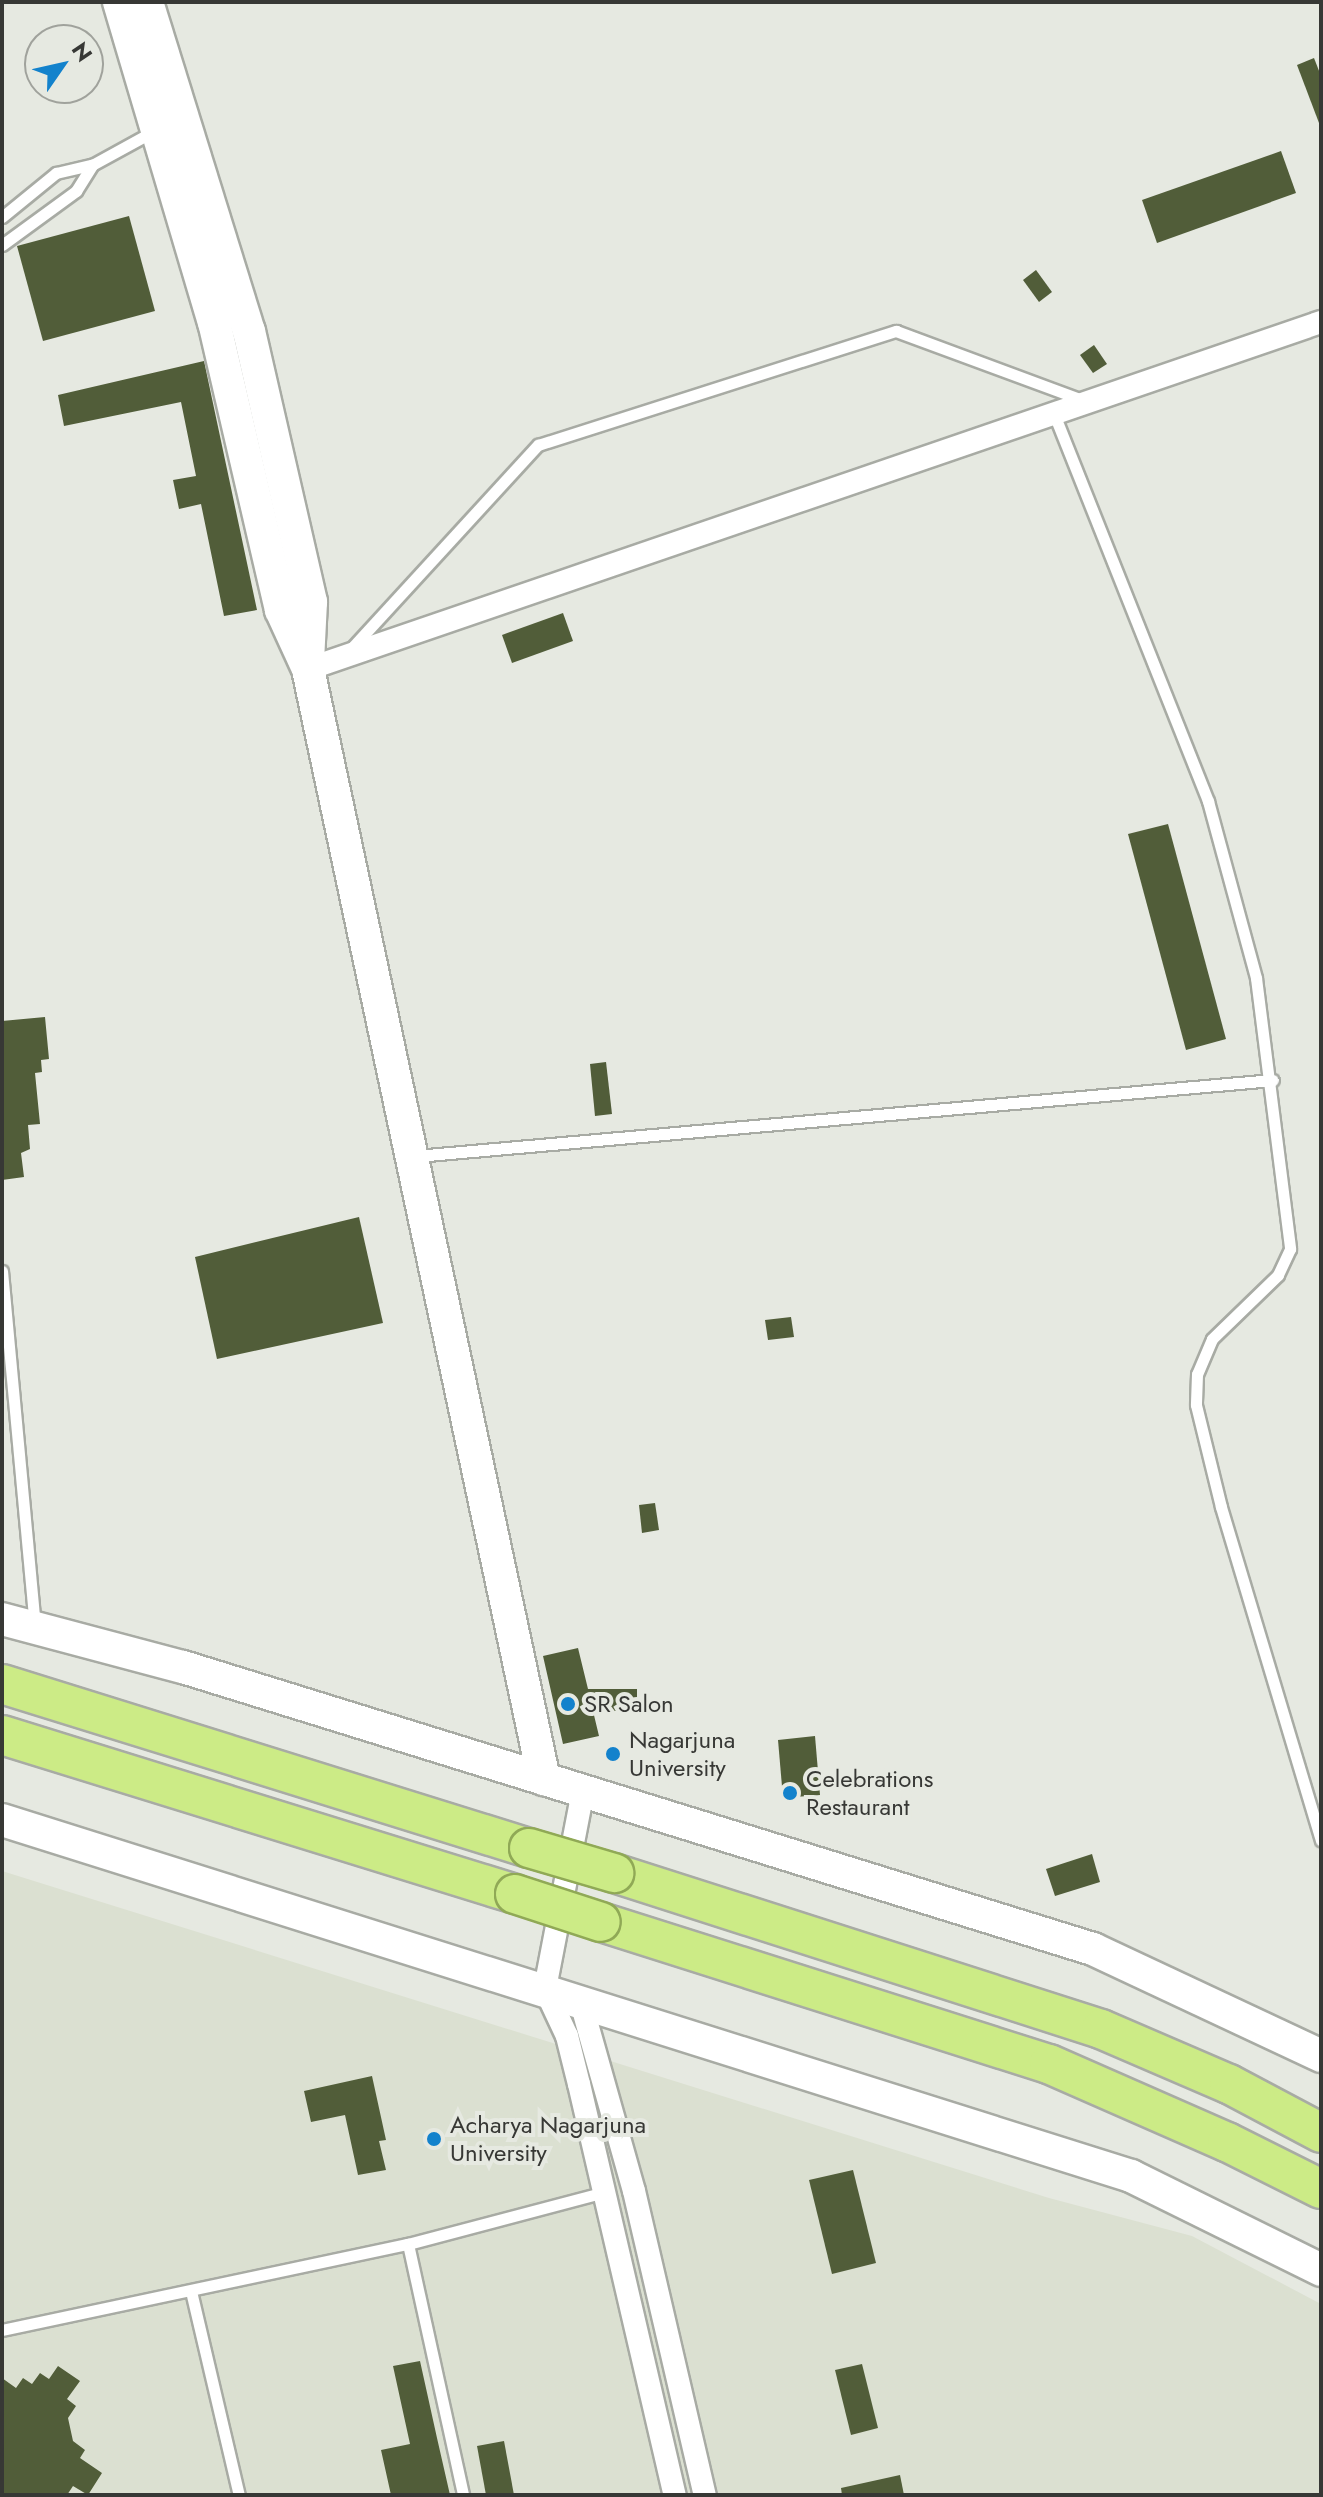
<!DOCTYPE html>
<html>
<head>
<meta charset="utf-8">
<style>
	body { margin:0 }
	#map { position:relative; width:1323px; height:2497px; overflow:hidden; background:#e6e9e1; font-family:Jost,sans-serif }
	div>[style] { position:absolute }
	.built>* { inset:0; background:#dbe0d1 }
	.building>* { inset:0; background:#515d39 }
	.roads { filter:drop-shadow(2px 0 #a8aba4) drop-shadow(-2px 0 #a8aba4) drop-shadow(0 2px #a8aba4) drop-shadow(0 -2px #a8aba4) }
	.service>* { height:11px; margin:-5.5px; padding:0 5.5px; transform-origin:5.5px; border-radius:5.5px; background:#fff }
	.minor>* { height:22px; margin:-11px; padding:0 11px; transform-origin:11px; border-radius:11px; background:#fff }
	.secondary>* { height:32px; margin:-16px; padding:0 16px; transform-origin:16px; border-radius:16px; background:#fff }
	.trunk>* { height:38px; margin:-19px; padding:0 19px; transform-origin:19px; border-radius:19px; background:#cceb86 }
	.bridges { filter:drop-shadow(2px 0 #90a956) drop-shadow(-2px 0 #90a956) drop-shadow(0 2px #90a956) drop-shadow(0 -2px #90a956) }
	.trunk-bridge>* { height:38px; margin:-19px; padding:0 19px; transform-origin:19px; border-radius:19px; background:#cceb86 }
	.dots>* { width:22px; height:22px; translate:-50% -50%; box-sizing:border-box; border:4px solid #e6e9e1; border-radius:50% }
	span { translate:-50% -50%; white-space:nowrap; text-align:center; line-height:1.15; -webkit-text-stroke:8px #e6e9e1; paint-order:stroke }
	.poi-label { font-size:24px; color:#373835 }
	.left { translate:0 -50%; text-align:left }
	.frame { position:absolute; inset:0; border:4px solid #373835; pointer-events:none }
	.north { position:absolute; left:24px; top:24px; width:80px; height:80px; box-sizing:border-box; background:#e6e9e1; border:2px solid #a0a29c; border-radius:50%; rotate:56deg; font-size:22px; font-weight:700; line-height:32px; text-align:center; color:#373835 }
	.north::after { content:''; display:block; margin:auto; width:28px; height:36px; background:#1382cc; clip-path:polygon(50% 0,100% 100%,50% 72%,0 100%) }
</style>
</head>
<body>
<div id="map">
	<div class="built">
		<i style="clip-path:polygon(2px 1871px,1049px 2198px,1192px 2236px,1321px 2304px,1321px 2495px,2px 2495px)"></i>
	</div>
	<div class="building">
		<i style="clip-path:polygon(1314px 58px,1321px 76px,1319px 123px,1297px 65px)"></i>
		<i style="clip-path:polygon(1281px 151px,1296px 193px,1157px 243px,1142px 200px)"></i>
		<i style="clip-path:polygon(129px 216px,155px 311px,43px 341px,17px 246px)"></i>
		<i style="clip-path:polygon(1036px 270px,1052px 292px,1039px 302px,1023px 280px)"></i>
		<i style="clip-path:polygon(1094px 345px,1107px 364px,1093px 373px,1080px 355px)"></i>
		<i style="clip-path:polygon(204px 361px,257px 610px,224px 616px,201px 504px,179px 509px,173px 480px,196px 476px,181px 402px,64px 426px,58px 395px)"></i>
		<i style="clip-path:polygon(563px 613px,573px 641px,512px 663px,502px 635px)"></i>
		<i style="clip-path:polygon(1168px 824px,1226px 1039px,1186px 1050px,1128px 834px)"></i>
		<i style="clip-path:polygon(45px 1017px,49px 1059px,41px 1060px,42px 1072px,35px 1073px,40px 1124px,28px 1125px,30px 1149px,21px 1153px,24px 1177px,2px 1180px,2px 1021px)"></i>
		<i style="clip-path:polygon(606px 1062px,612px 1114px,595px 1116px,590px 1064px)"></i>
		<i style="clip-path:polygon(359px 1217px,383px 1323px,217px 1359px,195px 1257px)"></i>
		<i style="clip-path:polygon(791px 1317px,794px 1337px,768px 1340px,765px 1320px)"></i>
		<i style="clip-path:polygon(655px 1503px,659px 1530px,642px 1533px,639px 1505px)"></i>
		<i style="clip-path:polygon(578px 1648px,588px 1689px,637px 1689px,637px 1711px,593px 1711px,599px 1736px,563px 1744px,543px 1656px)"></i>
		<i style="clip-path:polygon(815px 1736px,820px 1795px,783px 1798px,778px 1740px)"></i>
		<i style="clip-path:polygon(1092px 1854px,1100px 1882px,1055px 1896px,1046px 1869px)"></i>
		<i style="clip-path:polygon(372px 2076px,386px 2140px,379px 2141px,386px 2170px,358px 2175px,345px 2115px,311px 2122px,304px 2091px)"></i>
		<i style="clip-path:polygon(853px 2170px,876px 2263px,832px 2274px,809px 2180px)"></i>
		<i style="clip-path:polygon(420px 2361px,437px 2438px,450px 2495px,391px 2495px,381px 2450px,410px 2444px,393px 2366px)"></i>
		<i style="clip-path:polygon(862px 2364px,878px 2428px,851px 2435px,835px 2370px)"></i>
		<i style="clip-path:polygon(58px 2366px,80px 2381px,67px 2399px,76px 2406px,68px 2418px,73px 2441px,85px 2450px,80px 2458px,102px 2473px,88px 2495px,73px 2486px,67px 2495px,2px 2495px,2px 2378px,16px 2388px,23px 2378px,32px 2384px,40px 2373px,49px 2379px)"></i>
		<i style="clip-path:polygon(504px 2441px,514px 2495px,486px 2495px,477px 2446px)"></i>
		<i style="clip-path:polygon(900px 2475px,904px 2495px,842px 2495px,841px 2488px)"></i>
	</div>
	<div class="roads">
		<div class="service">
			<i style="left:2px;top:217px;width:70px;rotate:-39.2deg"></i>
			<i style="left:56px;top:173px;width:37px;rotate:-13deg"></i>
			<i style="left:92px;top:165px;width:73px;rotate:-28.7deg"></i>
			<i style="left:2px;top:245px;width:92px;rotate:-36.1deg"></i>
			<i style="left:76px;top:191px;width:31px;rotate:-58deg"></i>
			<i style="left:1054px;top:414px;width:417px;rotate:68.3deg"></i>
			<i style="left:1208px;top:801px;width:183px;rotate:74.8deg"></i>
			<i style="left:1256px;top:978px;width:273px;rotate:82.8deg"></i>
			<i style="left:1290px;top:1249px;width:29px;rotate:115deg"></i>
			<i style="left:1278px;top:1275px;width:92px;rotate:135.9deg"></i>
			<i style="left:1212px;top:1339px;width:38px;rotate:113deg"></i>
			<i style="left:1197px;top:1374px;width:31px;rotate:92deg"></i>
			<i style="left:1196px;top:1405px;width:105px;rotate:76.2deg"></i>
			<i style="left:1221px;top:1507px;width:348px;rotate:73.3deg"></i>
			<i style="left:349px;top:651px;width:280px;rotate:-47.5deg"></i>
			<i style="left:538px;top:445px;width:376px;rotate:-17.7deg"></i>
			<i style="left:896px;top:331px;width:199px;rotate:20.3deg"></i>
			<i style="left:416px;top:1156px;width:860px;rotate:-5.07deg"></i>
			<i style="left:2px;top:1271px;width:356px;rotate:84.7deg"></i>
			<i style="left:408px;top:2244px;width:257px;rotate:77.6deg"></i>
			<i style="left:191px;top:2291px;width:210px;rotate:76.8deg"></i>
			<i style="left:2px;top:2330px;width:415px;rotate:-12deg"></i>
			<i style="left:408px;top:2244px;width:200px;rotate:-14.8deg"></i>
		</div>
		<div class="minor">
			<i style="left:308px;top:669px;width:1071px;rotate:-18.91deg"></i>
			<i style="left:583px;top:1791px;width:202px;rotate:100.9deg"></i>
			<i style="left:545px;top:1989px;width:52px;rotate:64.9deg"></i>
			<i style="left:567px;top:2036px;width:49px;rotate:76deg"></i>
			<i style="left:579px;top:2084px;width:422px;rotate:76.9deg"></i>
			<i style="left:580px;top:1999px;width:199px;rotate:74.3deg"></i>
			<i style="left:634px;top:2191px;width:312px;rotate:76.9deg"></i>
		</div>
		<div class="secondary">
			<i style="left:119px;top:2px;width:334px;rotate:73.5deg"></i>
			<i style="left:214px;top:322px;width:296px;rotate:76.9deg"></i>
			<i style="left:281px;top:610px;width:65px;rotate:65.4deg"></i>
			<i style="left:308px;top:669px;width:1135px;rotate:78deg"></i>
			<i style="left:147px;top:2px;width:344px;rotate:72.8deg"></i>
			<i style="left:249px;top:331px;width:278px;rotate:77.1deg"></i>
			<i style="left:311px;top:602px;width:60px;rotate:92.9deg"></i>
			<i style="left:2px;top:1619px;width:187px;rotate:14.9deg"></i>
			<i style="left:183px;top:1667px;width:953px;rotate:17.22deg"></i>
			<i style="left:1093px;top:1949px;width:252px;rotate:25.1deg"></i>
			<i style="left:2px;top:1820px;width:1184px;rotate:17.5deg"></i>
			<i style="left:1131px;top:2176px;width:212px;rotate:26.3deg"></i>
		</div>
		<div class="trunk">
			<i style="left:2px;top:1684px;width:552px;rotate:17.29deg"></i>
			<i style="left:2px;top:1735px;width:537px;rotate:17.22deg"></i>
			<i style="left:614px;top:1873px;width:511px;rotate:17.76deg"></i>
			<i style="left:1101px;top:2029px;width:139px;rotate:23.3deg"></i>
			<i style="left:1229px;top:2084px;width:104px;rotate:28deg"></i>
			<i style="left:601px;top:1922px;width:470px;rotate:17.6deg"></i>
			<i style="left:1049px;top:2064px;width:194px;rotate:23.7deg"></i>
			<i style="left:1227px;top:2142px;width:105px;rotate:26.6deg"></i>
		</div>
	</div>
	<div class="bridges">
		<div class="trunk-bridge">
			<i style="left:529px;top:1848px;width:89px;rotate:16.4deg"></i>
			<i style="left:515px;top:1894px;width:90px;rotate:18deg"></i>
		</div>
	</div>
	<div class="dots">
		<i style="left:568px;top:1704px;background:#1382cc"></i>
		<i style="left:613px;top:1754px;background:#1382cc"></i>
		<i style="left:790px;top:1793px;background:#1382cc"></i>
		<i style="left:434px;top:2139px;background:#1382cc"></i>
	</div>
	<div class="poi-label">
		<span class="left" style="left:584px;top:1704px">SR Salon</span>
		<span class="left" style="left:629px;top:1754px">Nagarjuna<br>University</span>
		<span class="left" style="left:806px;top:1793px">Celebrations<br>Restaurant</span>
		<span class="left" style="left:450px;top:2139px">Acharya Nagarjuna<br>University</span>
	</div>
	<div class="frame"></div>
	<div class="north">N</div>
</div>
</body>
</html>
